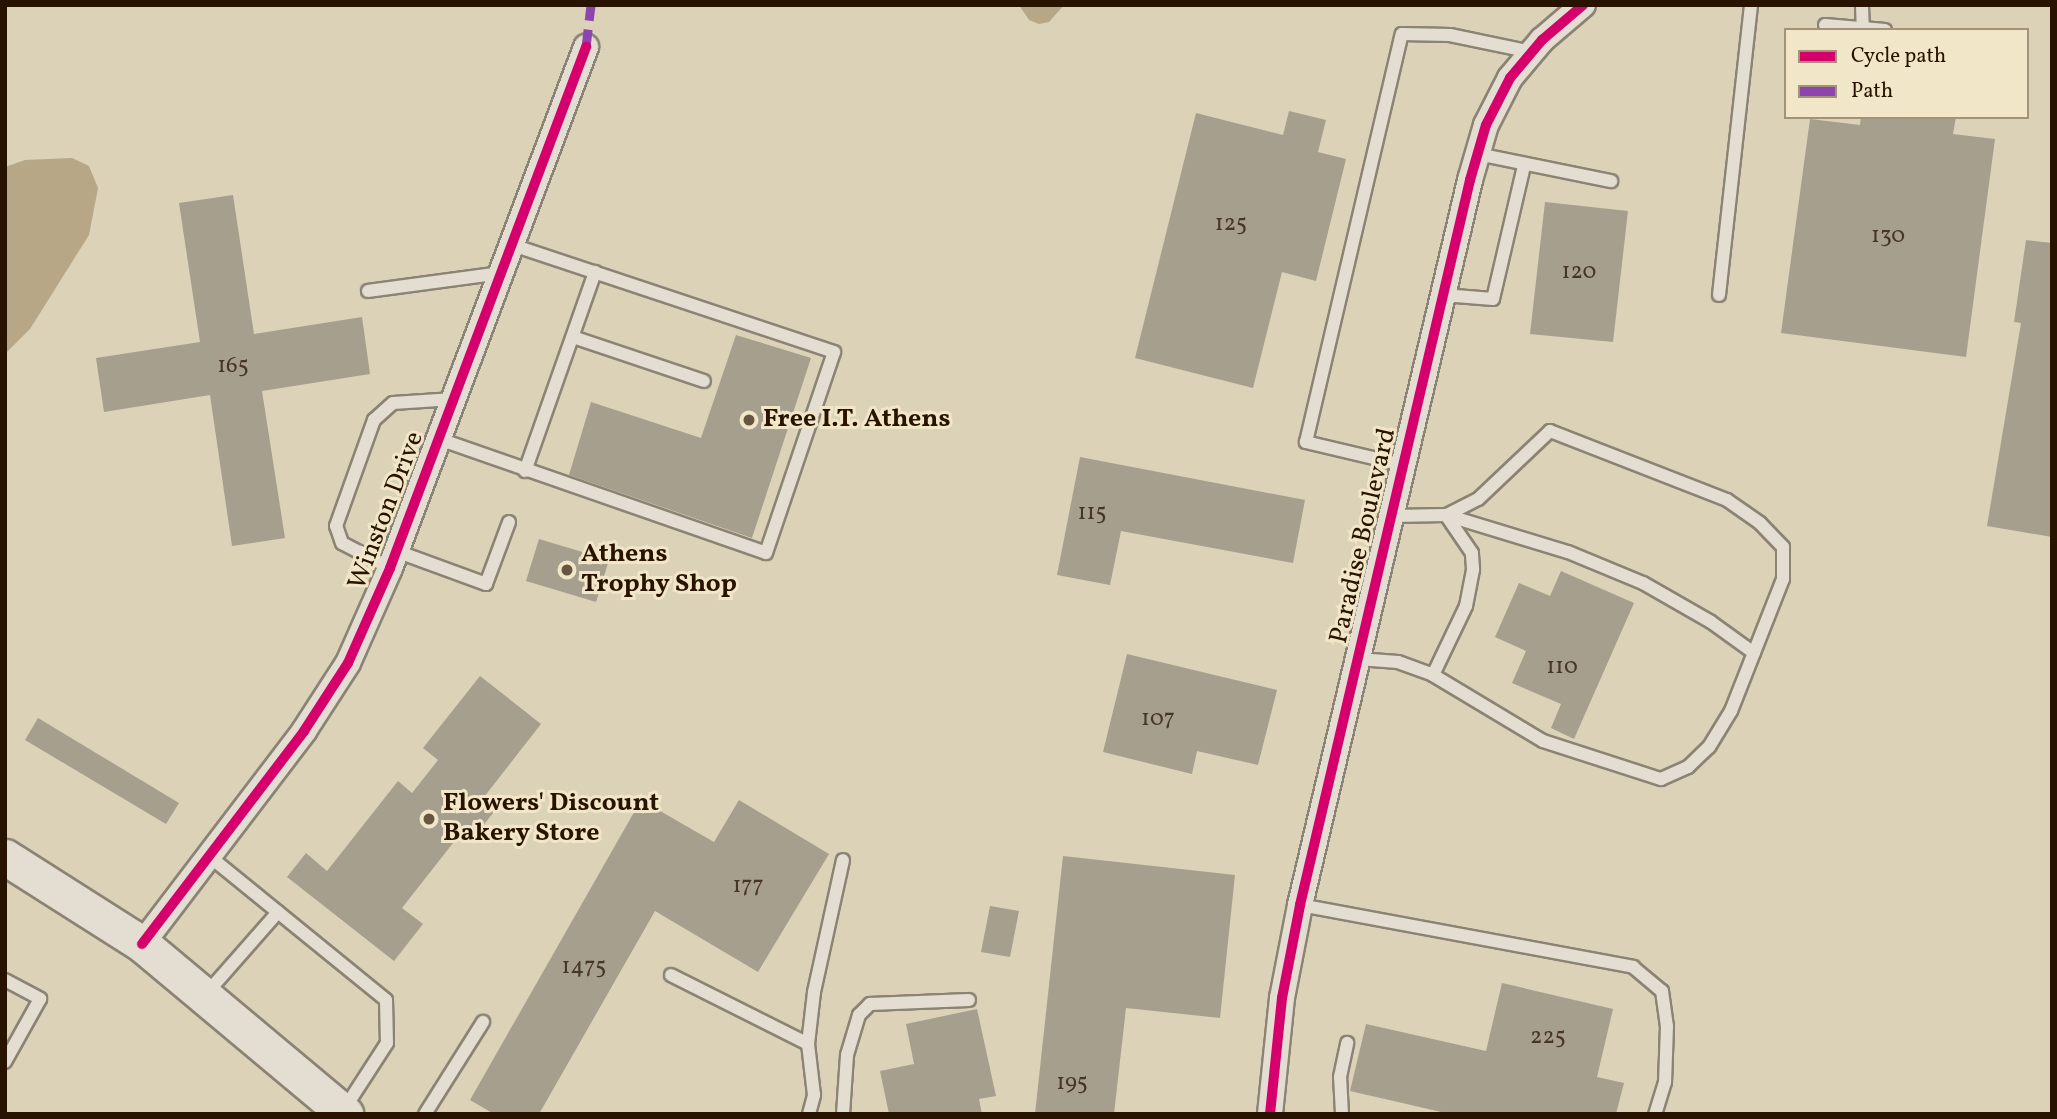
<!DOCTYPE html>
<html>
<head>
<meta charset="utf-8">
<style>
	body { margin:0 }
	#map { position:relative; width:2057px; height:1119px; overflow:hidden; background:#dbd2b8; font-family:Vollkorn,serif }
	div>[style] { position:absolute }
	.water>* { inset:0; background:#b7a786 }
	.building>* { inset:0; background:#a69f8d }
	.roads { filter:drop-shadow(2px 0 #8b8373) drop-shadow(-2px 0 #8b8373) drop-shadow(0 2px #8b8373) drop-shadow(0 -2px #8b8373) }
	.lane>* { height:12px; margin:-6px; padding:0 6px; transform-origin:6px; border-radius:6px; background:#e3ded1 }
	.street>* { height:24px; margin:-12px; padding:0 12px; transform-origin:12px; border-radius:12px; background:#e3ded1 }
	.secondary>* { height:35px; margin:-17.5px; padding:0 17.5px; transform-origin:17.5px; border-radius:17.5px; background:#e3ded1 }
	.quiet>* { height:9px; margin-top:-4.5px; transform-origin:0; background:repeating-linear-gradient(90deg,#8e44ad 0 18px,transparent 0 27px) }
	.cycleway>* { height:10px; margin:-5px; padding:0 5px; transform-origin:5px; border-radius:5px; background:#d6006c }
	.dots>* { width:19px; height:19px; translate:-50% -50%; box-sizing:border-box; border:4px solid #f1e6c8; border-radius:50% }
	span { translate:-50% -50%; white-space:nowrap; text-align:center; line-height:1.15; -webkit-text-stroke:6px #f1e6c8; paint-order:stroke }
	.number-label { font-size:23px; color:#483624 }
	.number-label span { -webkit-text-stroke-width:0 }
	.poi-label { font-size:26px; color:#281301; font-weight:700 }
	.left { translate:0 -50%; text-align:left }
	.street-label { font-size:26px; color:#281301 }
	.frame { position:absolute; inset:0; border:7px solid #281301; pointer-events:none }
	.legend { position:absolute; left:1784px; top:28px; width:245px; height:91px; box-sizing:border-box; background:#f1e6c8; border:2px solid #a19278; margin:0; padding:9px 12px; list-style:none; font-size:21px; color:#281301 }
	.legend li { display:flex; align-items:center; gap:14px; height:35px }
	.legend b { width:35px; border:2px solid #a19278 }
</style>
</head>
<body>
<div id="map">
	<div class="water">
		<i style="clip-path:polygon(1019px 5px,1064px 5px,1049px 22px,1039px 24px,1029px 20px)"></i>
		<i style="clip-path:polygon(72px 158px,89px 166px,98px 188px,89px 235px,30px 329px,5px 354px,5px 167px,25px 160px)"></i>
	</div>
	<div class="building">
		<i style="clip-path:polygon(1289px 111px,1326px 120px,1318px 152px,1346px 159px,1316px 281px,1282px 272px,1253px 388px,1135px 358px,1196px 113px,1283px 135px)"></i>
		<i style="clip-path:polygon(1861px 117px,1956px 117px,1953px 134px,1995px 139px,1966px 357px,1781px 333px,1810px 119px,1860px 125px)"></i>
		<i style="clip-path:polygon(233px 195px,254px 334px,362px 317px,370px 374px,262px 391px,285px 538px,232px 546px,210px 395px,104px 412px,96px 358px,200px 342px,179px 203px)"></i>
		<i style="clip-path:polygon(1545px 202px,1628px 211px,1613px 342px,1530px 334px)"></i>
		<i style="clip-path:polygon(2026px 240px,2052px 243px,2052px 537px,1987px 526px,2021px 323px,2014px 322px)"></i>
		<i style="clip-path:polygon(736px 335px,811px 358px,752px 538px,569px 475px,591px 402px,701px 438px)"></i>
		<i style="clip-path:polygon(1080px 457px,1305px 500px,1293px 563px,1121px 531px,1110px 585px,1057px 575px)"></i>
		<i style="clip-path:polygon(539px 539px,609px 560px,596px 602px,526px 581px)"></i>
		<i style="clip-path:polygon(1561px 571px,1634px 603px,1574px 739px,1551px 728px,1561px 704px,1512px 683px,1526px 651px,1495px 637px,1519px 583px,1550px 596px)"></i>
		<i style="clip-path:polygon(1127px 654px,1277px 690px,1258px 765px,1197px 751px,1192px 774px,1103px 752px)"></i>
		<i style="clip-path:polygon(480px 676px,541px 724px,484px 797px,497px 808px,474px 837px,464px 829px,402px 908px,423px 924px,394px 961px,287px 877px,306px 853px,327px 871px,398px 781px,412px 793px,438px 760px,423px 748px)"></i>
		<i style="clip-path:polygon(38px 718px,179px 803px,166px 824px,25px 740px)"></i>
		<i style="clip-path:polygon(641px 800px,714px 842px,739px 800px,829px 854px,758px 972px,655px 911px,539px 1114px,494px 1114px,470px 1100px)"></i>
		<i style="clip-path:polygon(1063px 856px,1235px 875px,1220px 1018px,1126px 1008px,1114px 1114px,1035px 1114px)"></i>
		<i style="clip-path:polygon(990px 906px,1019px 911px,1010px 957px,981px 952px)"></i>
		<i style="clip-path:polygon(1502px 983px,1613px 1009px,1597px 1077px,1624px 1083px,1616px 1114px,1450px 1114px,1350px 1091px,1366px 1024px,1486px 1051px)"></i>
		<i style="clip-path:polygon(977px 1009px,996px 1096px,979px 1099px,982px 1114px,889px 1114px,880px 1071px,914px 1064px,906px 1024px)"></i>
	</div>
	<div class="roads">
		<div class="lane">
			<i style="left:1862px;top:5px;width:23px;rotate:88deg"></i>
			<i style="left:1863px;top:28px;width:22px;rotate:5deg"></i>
			<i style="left:1825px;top:25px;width:38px;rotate:5deg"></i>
			<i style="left:1478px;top:154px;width:136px;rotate:11.5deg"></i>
			<i style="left:368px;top:291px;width:134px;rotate:-7.7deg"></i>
			<i style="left:1443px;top:295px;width:50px;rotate:4.6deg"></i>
			<i style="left:1493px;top:299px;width:137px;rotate:-76.9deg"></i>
			<i style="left:1719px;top:295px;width:292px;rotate:-83.7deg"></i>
			<i style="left:573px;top:337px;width:138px;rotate:18.6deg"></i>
			<i style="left:439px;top:439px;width:346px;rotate:19.2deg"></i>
			<i style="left:766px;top:553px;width:212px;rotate:-71.3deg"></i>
			<i style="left:834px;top:352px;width:338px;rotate:-161.6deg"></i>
			<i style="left:1403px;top:465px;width:100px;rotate:-166.7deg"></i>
			<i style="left:1306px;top:442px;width:419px;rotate:-76.8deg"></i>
			<i style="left:1402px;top:34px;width:48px;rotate:1.2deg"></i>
			<i style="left:1450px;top:35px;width:84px;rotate:11.7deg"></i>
			<i style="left:525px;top:471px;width:211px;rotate:-70.6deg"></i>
			<i style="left:1391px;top:516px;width:55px;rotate:-1deg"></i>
			<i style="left:1446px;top:515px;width:127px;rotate:16.9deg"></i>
			<i style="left:1568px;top:552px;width:81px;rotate:22.5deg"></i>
			<i style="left:1643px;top:583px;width:78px;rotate:29.8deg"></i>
			<i style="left:1711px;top:622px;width:53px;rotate:35.8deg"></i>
			<i style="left:396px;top:551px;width:96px;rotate:20.1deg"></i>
			<i style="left:486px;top:584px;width:66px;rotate:-69.6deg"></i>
			<i style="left:390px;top:568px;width:54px;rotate:-152.5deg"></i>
			<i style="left:342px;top:543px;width:18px;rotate:-109deg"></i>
			<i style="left:336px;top:526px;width:113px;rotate:-70.3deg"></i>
			<i style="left:374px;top:420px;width:25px;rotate:-42deg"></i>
			<i style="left:393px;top:403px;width:61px;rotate:-3.8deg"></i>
			<i style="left:1358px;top:659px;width:40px;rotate:4.3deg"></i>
			<i style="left:1398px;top:662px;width:37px;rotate:20deg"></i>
			<i style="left:1433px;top:675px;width:128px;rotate:31deg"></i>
			<i style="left:1543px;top:741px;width:124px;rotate:17.9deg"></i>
			<i style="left:1661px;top:779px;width:30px;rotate:-24deg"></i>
			<i style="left:1688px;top:767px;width:29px;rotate:-44deg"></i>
			<i style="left:1709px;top:747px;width:42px;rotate:-58.6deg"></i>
			<i style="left:1731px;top:711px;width:142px;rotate:-68.5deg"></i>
			<i style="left:1783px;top:579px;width:32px;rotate:-90deg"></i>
			<i style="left:1783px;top:547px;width:33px;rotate:-134deg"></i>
			<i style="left:1760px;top:523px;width:40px;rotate:-145.1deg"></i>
			<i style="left:1727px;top:500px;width:190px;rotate:-158.7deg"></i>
			<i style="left:1550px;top:431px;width:99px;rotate:136.6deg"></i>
			<i style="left:1478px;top:499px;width:36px;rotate:153deg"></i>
			<i style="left:1433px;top:675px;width:76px;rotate:-64.4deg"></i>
			<i style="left:1466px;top:606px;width:38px;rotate:-79deg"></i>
			<i style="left:1473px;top:569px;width:16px;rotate:-94deg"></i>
			<i style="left:1472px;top:553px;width:46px;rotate:-124.4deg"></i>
			<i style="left:209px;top:856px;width:228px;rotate:39.1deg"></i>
			<i style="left:386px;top:1000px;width:43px;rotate:88.7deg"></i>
			<i style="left:387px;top:1043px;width:81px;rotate:122.9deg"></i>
			<i style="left:1300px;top:905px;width:339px;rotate:10.5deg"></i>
			<i style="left:1633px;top:967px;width:38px;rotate:40deg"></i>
			<i style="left:1662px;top:991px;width:35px;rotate:82deg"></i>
			<i style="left:1667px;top:1026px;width:56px;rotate:92deg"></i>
			<i style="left:1665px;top:1082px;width:34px;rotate:107deg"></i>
			<i style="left:671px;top:975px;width:153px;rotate:26.7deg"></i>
			<i style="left:5px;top:980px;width:40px;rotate:28deg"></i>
			<i style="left:40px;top:999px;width:72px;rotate:119.1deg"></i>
			<i style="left:206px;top:994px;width:109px;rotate:-48.7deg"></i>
			<i style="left:425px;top:1114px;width:109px;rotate:-57.8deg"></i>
			<i style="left:809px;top:1114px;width:20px;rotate:-75deg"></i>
			<i style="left:814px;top:1095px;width:51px;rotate:-96.7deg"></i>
			<i style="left:808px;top:1044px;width:52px;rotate:-83.4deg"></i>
			<i style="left:814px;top:992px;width:135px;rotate:-77.6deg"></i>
			<i style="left:843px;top:1114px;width:59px;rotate:-86.1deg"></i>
			<i style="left:847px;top:1055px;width:42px;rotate:-73.3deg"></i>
			<i style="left:859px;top:1015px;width:16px;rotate:-45deg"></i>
			<i style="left:870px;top:1004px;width:99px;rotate:-2.3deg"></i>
			<i style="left:1342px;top:1114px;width:37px;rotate:-93deg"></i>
			<i style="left:1340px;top:1077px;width:35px;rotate:-78deg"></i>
		</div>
		<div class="street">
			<i style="left:142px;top:944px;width:268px;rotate:-52.7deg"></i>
			<i style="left:304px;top:731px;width:81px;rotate:-57.1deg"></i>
			<i style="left:348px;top:663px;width:104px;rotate:-66.1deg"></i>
			<i style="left:390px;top:568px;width:557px;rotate:-69.38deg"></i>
			<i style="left:1270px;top:1114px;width:117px;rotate:-84.1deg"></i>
			<i style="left:1282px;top:998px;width:95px;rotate:-79deg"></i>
			<i style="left:1300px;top:905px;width:745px;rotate:-76.8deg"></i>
			<i style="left:1470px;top:180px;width:57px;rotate:-73.8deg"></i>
			<i style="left:1486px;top:125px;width:53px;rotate:-62.9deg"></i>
			<i style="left:1510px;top:78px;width:50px;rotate:-49.9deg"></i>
			<i style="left:1542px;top:40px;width:54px;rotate:-40.5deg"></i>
		</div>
		<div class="secondary">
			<i style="left:5px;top:857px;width:162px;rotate:32.4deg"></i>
			<i style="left:142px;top:944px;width:265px;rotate:39.9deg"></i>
		</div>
	</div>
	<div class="quiet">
		<i style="left:586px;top:47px;width:42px;rotate:-83.2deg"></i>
	</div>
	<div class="cycleway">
		<i style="left:142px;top:944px;width:268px;rotate:-52.7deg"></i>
		<i style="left:304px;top:731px;width:81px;rotate:-57.1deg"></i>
		<i style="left:348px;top:663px;width:104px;rotate:-66.1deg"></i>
		<i style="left:390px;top:568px;width:557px;rotate:-69.38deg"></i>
		<i style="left:1270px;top:1114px;width:117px;rotate:-84.1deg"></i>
		<i style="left:1282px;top:998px;width:95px;rotate:-79deg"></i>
		<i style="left:1300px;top:905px;width:745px;rotate:-76.8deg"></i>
		<i style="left:1470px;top:180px;width:57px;rotate:-73.8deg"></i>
		<i style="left:1486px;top:125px;width:53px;rotate:-62.9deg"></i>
		<i style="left:1510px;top:78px;width:50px;rotate:-49.9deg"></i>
		<i style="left:1542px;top:40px;width:54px;rotate:-40.5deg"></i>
	</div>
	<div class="dots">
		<i style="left:749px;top:420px;background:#675641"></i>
		<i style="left:567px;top:570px;background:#675641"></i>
		<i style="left:429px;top:819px;background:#675641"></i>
	</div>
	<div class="number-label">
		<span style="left:1231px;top:224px">125</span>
		<span style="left:1888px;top:236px">130</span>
		<span style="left:1579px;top:272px">120</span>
		<span style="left:233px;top:366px">165</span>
		<span style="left:1092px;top:513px">115</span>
		<span style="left:1562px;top:667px">110</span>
		<span style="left:1158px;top:719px">107</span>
		<span style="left:748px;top:886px">177</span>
		<span style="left:584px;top:967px">1475</span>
		<span style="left:1548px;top:1037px">225</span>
		<span style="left:1072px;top:1083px">195</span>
	</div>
	<div class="poi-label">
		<span class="left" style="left:763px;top:420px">Free I.T. Athens</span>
		<span class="left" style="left:581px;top:570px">Athens<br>Trophy Shop</span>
		<span class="left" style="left:443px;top:819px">Flowers' Discount<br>Bakery Store</span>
	</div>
	<div class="street-label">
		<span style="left:387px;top:511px;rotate:-69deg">Winston Drive</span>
		<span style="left:1364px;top:536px;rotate:-77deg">Paradise Boulevard</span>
	</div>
	<div class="frame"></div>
	<ul class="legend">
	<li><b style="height:9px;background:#d6006c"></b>Cycle path</li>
	<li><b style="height:9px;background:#8e44ad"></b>Path</li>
	</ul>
</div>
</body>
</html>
